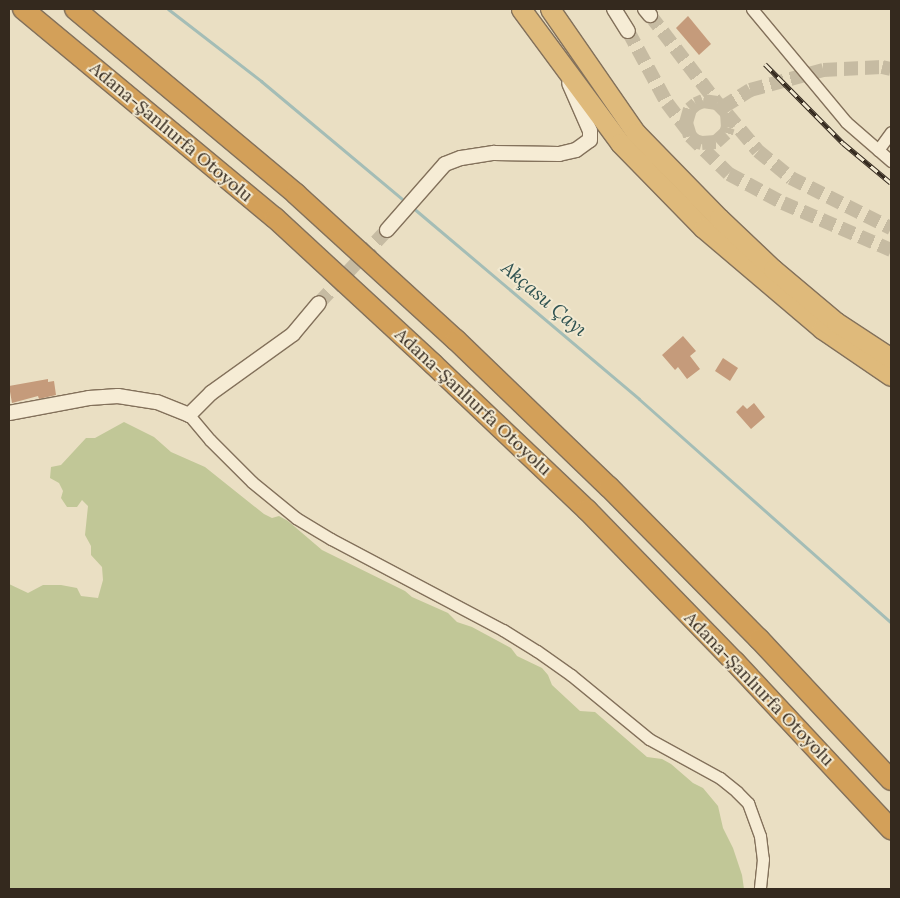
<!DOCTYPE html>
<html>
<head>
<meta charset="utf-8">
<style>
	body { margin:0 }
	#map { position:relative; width:900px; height:898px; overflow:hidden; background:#eadfc3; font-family:Lora,serif }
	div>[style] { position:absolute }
	.green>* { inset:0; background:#c1c797 }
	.stream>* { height:3px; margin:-1.5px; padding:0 1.5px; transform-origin:1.5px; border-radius:1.5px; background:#a4bdb6 }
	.building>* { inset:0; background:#c59b7b }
	.tertiary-tunnel>* { height:14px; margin-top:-7px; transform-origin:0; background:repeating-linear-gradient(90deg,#c6bba2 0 14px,transparent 0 21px) }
	.roads { filter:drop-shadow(1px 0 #83715b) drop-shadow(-1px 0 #83715b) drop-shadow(0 1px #83715b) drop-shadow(0 -1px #83715b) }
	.minor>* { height:11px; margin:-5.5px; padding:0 5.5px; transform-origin:5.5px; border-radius:5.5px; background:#f6ecd5 }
	.tertiary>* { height:14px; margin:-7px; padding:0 7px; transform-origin:7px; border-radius:7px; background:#f6ecd5 }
	.trunk>* { height:19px; margin:-9.5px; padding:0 9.5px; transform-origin:9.5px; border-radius:9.5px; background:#dfba7b }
	.motorway>* { height:20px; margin:-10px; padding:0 10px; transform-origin:10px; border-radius:10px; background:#d3a059 }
	.rail>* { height:5px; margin-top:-2.5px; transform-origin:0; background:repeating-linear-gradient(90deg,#f2e9d1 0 9px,#34291e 0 18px); box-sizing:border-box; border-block:1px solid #34291e }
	span { translate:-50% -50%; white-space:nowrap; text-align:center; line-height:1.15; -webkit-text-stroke:4px #f2e9d1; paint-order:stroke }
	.street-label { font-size:18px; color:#34291e }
	.water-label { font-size:19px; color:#2e5251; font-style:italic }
	.frame { position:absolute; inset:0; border:10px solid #34291e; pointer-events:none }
</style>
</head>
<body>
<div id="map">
	<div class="green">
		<i style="clip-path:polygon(124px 422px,154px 437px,171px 452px,205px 467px,264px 514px,272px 518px,279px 516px,288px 521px,322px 550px,405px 591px,412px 597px,448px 613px,457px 622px,472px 627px,511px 648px,517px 656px,542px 668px,548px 675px,552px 685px,580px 711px,595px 712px,647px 757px,662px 759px,671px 764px,693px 783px,703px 788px,718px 806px,723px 828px,733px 848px,742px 875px,744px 889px,9px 889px,9px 584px,28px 593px,43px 585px,61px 585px,77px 588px,81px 596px,98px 598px,103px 580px,102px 567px,91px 555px,91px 546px,85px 535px,88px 506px,82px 500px,77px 507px,67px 507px,61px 498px,63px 491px,59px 483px,50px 478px,51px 467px,61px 465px,86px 438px,95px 438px)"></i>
	</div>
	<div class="stream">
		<i style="left:168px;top:9px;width:118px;rotate:37.7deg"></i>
		<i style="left:261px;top:81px;width:190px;rotate:39.9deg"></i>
		<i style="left:412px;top:207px;width:297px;rotate:40.2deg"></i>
		<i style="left:639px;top:399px;width:337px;rotate:41.6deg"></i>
	</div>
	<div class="building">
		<i style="clip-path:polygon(688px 16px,711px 44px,699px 55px,676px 28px)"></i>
		<i style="clip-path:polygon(683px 336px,696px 351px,690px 356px,700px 369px,687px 379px,678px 367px,675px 370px,662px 355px)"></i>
		<i style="clip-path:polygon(723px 358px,738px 368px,730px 381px,715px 371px)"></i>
		<i style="clip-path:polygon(48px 379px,48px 382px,54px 381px,56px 395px,39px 399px,38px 396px,12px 403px,9px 386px)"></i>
		<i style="clip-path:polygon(754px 403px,765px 417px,751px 429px,736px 412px,743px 405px,747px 409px)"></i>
	</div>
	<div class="tertiary-tunnel">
		<i style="left:650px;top:15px;width:111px;rotate:52.7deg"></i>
		<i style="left:628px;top:31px;width:82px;rotate:61.6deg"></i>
		<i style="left:667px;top:103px;width:34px;rotate:53deg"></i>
		<i style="left:723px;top:107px;width:32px;rotate:-32deg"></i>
		<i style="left:750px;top:90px;width:76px;rotate:-15.3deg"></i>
		<i style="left:823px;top:70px;width:59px;rotate:-2.9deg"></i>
		<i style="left:882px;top:67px;width:9px;rotate:13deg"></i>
		<i style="left:727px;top:114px;width:48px;rotate:50deg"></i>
		<i style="left:758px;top:151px;width:43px;rotate:39.3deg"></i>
		<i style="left:791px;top:178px;width:112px;rotate:26.6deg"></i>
		<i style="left:695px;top:141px;width:7px;rotate:16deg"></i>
		<i style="left:702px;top:143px;width:14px;rotate:-4deg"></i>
		<i style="left:716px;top:142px;width:13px;rotate:-42deg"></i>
		<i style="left:726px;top:133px;width:6px;rotate:-72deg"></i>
		<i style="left:728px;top:127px;width:14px;rotate:-94deg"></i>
		<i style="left:727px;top:113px;width:14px;rotate:-135deg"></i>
		<i style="left:717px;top:103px;width:14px;rotate:-172deg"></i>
		<i style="left:703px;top:101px;width:8px;rotate:157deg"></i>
		<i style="left:696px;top:104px;width:8px;rotate:140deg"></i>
		<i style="left:690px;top:109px;width:15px;rotate:106deg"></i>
		<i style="left:686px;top:123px;width:14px;rotate:73deg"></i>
		<i style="left:690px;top:136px;width:54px;rotate:44.3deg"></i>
		<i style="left:729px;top:174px;width:61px;rotate:28.2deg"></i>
		<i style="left:783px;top:203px;width:118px;rotate:23.5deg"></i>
		<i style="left:319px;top:303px;width:100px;rotate:-47deg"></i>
	</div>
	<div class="roads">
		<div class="minor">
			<i style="left:752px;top:9px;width:147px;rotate:50.2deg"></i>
			<i style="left:846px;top:122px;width:60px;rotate:40.9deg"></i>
			<i style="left:878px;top:150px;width:22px;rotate:-54deg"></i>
			<i style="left:189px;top:415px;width:33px;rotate:50deg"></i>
			<i style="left:210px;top:440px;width:59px;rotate:45deg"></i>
			<i style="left:252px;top:482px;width:57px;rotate:39.3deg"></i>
			<i style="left:296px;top:518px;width:41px;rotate:31deg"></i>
			<i style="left:331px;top:539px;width:195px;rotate:27.9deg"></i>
			<i style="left:503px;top:630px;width:40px;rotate:32deg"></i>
			<i style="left:537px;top:651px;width:42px;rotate:35.2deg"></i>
			<i style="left:571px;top:675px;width:101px;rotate:39.4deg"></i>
			<i style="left:649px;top:739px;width:81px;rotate:28.8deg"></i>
			<i style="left:720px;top:778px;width:22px;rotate:39deg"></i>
			<i style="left:737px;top:792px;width:16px;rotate:45deg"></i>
			<i style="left:748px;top:803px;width:35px;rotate:70deg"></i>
			<i style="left:760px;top:836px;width:23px;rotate:83deg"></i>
			<i style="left:763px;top:859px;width:30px;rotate:96deg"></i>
		</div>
		<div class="tertiary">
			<i style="left:614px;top:9px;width:26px;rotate:58deg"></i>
			<i style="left:645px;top:9px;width:8px;rotate:50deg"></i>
			<i style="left:387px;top:230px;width:88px;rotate:-48.7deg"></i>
			<i style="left:445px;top:164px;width:17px;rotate:-21deg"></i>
			<i style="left:461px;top:158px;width:33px;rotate:-9deg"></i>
			<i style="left:494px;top:153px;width:65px;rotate:0.9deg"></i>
			<i style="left:559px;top:154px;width:17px;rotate:-13deg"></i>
			<i style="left:576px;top:150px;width:17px;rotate:-36deg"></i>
			<i style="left:590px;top:140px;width:9px;rotate:-90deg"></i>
			<i style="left:590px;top:131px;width:52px;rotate:-113.6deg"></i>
			<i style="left:9px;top:413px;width:81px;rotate:-10.6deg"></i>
			<i style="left:89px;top:398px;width:29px;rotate:-4deg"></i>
			<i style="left:118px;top:396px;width:39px;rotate:9deg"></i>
			<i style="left:157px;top:402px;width:35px;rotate:22deg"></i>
			<i style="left:189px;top:415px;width:31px;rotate:-45deg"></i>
			<i style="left:211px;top:393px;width:101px;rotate:-35.7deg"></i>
			<i style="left:293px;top:334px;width:40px;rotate:-50deg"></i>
		</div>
		<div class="trunk">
			<i style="left:521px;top:9px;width:167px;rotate:53.5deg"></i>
			<i style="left:620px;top:143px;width:119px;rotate:45.7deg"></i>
			<i style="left:703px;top:228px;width:156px;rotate:40.3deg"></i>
			<i style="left:822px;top:329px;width:83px;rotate:34.3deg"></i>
			<i style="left:550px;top:9px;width:151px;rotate:55.3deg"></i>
			<i style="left:636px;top:133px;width:119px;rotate:45.7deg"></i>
			<i style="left:719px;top:218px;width:74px;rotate:43.4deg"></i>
			<i style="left:773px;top:269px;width:82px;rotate:40.1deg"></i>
			<i style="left:836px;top:322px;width:66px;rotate:33.2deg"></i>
		</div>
		<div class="motorway">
			<i style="left:23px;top:9px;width:327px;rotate:39.7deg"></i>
			<i style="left:275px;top:218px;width:215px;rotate:42.7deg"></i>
			<i style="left:433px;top:364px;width:212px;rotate:43.5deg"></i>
			<i style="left:587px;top:510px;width:212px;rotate:45.8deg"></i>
			<i style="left:735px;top:662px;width:229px;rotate:47deg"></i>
			<i style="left:75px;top:9px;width:288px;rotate:39.9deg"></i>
			<i style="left:296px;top:194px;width:217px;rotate:42.4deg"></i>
			<i style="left:456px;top:340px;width:212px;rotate:43.9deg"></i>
			<i style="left:609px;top:487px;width:214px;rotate:45.4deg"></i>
			<i style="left:759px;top:639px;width:193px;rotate:46.9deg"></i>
		</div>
	</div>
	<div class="rail">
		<i style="left:765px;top:64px;width:111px;rotate:45.4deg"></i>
		<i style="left:843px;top:143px;width:62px;rotate:39.8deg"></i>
	</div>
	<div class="street-label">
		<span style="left:171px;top:132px;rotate:40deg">Adana-Şanlıurfa Otoyolu</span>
		<span style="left:473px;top:402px;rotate:43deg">Adana-Şanlıurfa Otoyolu</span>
		<span style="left:759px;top:689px;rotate:46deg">Adana-Şanlıurfa Otoyolu</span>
	</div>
	<div class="water-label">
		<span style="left:544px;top:299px;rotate:40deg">Akçasu Çayı</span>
	</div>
	<div class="frame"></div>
</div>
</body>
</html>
